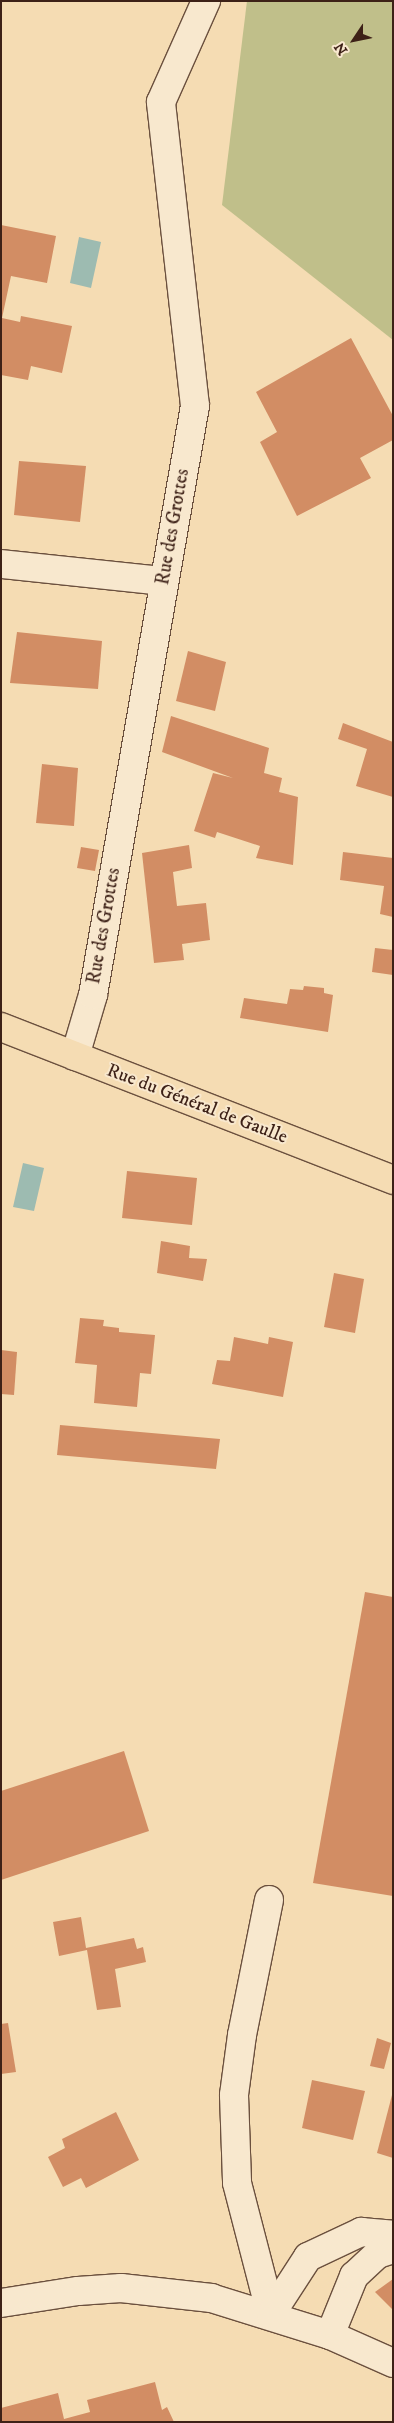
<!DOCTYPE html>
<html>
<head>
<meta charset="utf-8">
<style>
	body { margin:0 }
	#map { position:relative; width:394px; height:2423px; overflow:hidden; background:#f5dcb3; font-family:"IM FELL DW Pica",serif }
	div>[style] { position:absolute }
	.green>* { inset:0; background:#c0bf8a }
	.water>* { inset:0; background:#9dbbb1 }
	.building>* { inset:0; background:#d28d64 }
	.roads { filter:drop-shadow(1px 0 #6b503e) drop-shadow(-1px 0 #6b503e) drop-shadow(0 1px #6b503e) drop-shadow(0 -1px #6b503e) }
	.minor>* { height:28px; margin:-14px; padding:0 14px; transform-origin:14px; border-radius:14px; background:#f8e8ce }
	.major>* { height:28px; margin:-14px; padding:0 14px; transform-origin:14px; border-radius:14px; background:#f5dcb3 }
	span { translate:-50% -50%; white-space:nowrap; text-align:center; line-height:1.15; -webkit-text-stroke:4px #f8e8ce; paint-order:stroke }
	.street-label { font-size:19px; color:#3d2117 }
	.frame { position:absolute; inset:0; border:2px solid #3d2117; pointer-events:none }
	.north { position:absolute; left:329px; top:15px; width:50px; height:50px; -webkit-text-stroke:4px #f8e8ce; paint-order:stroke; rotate:236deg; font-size:14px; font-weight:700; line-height:20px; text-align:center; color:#3d2117 }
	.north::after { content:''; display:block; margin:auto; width:18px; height:22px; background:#3d2117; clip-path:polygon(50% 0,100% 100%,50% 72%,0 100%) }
</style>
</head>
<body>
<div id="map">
	<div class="green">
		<i style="clip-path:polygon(247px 1px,393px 1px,393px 340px,222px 205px)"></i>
	</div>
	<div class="water">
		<i style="clip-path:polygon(79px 237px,101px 242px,91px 288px,70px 283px)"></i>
		<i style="clip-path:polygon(23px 1163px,44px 1168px,34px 1211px,13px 1207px)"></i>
	</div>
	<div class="building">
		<i style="clip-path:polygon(1px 225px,56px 236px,47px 283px,11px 276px,2px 318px,20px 322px,21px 316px,72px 326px,62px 373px,31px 366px,28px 380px,1px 375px)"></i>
		<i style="clip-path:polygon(351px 338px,393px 416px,393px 440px,360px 458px,371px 478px,297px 516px,260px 442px,277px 432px,256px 392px)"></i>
		<i style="clip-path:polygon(19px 461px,86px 466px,80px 522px,14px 515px)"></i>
		<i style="clip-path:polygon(17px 632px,102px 641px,98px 689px,10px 683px)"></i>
		<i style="clip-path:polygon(188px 651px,226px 662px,215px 711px,176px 701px)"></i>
		<i style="clip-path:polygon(171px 716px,269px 748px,264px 773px,282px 778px,279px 792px,298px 797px,293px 865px,256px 858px,260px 846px,217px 832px,215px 838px,194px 831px,213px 773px,233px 778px,162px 752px)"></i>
		<i style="clip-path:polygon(343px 723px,393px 742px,393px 797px,356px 786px,367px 749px,338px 739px)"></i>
		<i style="clip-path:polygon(42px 764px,78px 768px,74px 826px,36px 823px)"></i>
		<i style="clip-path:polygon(189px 845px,192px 868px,173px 872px,177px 906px,206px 903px,210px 940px,182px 944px,184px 960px,154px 963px,142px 853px)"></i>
		<i style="clip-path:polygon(81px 847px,99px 850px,95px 871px,77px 868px)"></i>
		<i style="clip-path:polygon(343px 852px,393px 858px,393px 917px,380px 914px,384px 886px,340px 880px)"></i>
		<i style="clip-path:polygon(375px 948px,393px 950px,393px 975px,372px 972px)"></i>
		<i style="clip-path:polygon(304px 986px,324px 988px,324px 993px,333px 995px,328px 1032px,240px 1018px,244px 998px,287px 1004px,290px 989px,303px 990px)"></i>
		<i style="clip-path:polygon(127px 1171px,197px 1178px,192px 1225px,122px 1218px)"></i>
		<i style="clip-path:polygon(161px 1241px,190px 1246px,189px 1258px,207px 1259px,203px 1281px,157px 1273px)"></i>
		<i style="clip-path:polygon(334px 1273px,364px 1279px,355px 1333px,324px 1327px)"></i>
		<i style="clip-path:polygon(80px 1318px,104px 1320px,103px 1326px,119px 1328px,119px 1332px,155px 1335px,151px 1374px,140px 1373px,137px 1407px,94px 1403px,97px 1365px,75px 1363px)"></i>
		<i style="clip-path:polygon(234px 1337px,268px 1344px,269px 1337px,293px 1342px,283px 1397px,212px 1384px,217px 1360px,230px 1361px)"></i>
		<i style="clip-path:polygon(1px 1350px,17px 1352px,14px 1395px,1px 1394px)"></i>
		<i style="clip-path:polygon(60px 1425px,220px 1439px,216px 1469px,57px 1455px)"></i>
		<i style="clip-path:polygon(365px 1592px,393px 1597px,393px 1896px,313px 1883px)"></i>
		<i style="clip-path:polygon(124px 1751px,149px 1831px,1px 1880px,1px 1791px)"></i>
		<i style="clip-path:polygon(81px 1917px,86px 1948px,134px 1938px,137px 1949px,143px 1947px,146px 1962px,115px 1969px,121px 2007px,97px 2010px,87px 1950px,59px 1956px,53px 1922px)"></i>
		<i style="clip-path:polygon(8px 2023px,16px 2072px,1px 2074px,1px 2024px)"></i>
		<i style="clip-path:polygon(377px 2038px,391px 2043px,384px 2069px,370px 2066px)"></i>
		<i style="clip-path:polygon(312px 2080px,365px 2091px,353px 2140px,302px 2128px)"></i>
		<i style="clip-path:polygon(392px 2095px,393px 2095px,393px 2158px,377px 2153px)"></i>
		<i style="clip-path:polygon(116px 2112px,139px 2160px,86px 2188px,81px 2178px,63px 2187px,48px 2157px,65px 2148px,62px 2139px)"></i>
		<i style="clip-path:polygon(393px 2279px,393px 2308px,392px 2309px,375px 2292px)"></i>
		<i style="clip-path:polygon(155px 2382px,162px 2410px,167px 2407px,174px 2422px,1px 2422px,1px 2408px,58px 2393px,64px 2419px,90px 2412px,87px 2400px)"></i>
	</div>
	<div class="roads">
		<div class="minor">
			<i style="left:1px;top:564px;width:164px;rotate:6deg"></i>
			<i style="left:75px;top:1056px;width:64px;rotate:-73.6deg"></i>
			<i style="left:93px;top:995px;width:598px;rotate:-80.18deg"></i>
			<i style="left:195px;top:406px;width:306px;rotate:-96.4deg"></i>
			<i style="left:161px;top:102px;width:111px;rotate:-66deg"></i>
			<i style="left:269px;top:1900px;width:138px;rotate:101.3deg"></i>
			<i style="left:242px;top:2035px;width:61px;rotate:97.6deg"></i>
			<i style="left:234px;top:2095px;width:88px;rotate:88deg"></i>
			<i style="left:237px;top:2183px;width:135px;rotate:75.5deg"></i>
			<i style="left:1px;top:2303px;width:78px;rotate:-8.9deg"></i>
			<i style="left:78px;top:2291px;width:43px;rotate:-4deg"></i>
			<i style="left:121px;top:2288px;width:91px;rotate:6.3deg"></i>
			<i style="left:211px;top:2298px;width:125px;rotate:17.3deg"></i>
			<i style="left:330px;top:2335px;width:69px;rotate:24deg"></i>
			<i style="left:271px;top:2314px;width:68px;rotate:-57deg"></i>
			<i style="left:308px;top:2257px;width:59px;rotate:-25.3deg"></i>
			<i style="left:361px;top:2232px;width:32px;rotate:5deg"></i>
			<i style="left:330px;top:2335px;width:64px;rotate:-67.9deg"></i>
			<i style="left:354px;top:2276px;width:33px;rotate:-43deg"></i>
			<i style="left:378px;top:2254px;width:16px;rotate:-18deg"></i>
		</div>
		<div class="major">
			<i style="left:1px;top:1027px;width:421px;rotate:21.3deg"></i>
		</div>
	</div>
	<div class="street-label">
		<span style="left:173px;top:527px;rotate:-80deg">Rue des Grottes</span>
		<span style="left:104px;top:926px;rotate:-80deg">Rue des Grottes</span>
		<span style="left:197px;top:1104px;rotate:21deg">Rue du Général de Gaulle</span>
	</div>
	<div class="frame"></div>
	<div class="north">N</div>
</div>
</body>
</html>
